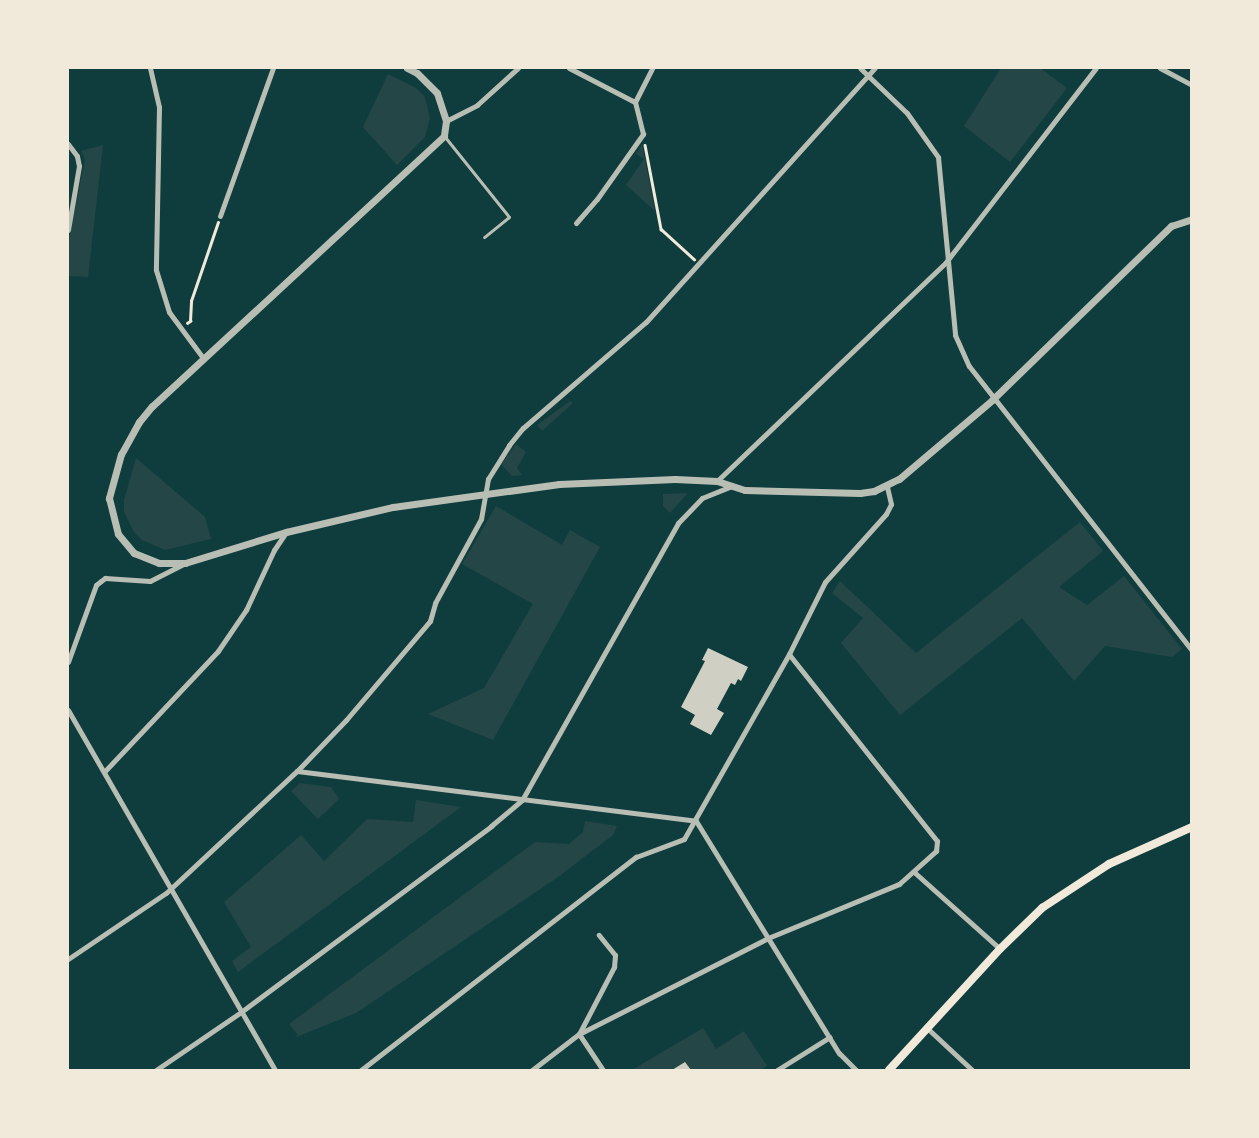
<!DOCTYPE html>
<html>
<head>
<meta charset="utf-8">
<style>
	body { margin:0 }
	#map { position:relative; width:1259px; height:1138px; overflow:hidden; background:#0f3d3e; font-family:"Roboto Condensed",sans-serif }
	div>[style] { position:absolute }
	.green>* { inset:0; background:#244646 }
	.building>* { inset:0; background:#cfcfc3 }
	.path>* { height:2.5px; margin:-1.25px; padding:0 1.25px; transform-origin:1.25px; border-radius:1.25px; background:#f1e9da }
	.service>* { height:3px; margin:-1.5px; padding:0 1.5px; transform-origin:1.5px; border-radius:1.5px; background:#b8beb3 }
	.minor>* { height:5px; margin:-2.5px; padding:0 2.5px; transform-origin:2.5px; border-radius:2.5px; background:#b8beb3 }
	.tertiary>* { height:7px; margin:-3.5px; padding:0 3.5px; transform-origin:3.5px; border-radius:3.5px; background:#b8beb3 }
	.secondary>* { height:8px; margin:-4px; padding:0 4px; transform-origin:4px; border-radius:4px; background:#f1e9da }
	span { translate:-50% -50%; white-space:nowrap; text-align:center; line-height:1.15; -webkit-text-stroke:5px #f1e9da; paint-order:stroke }
	.frame { position:absolute; inset:0; border:69px solid #f1e9da; pointer-events:none }
</style>
</head>
<body>
<div id="map">
	<div class="green">
		<i style="clip-path:polygon(1001px 68px,1040px 68px,1067px 88px,1010px 162px,964px 126px)"></i>
		<i style="clip-path:polygon(388px 74px,416px 88px,425px 97px,430px 118px,425px 137px,397px 165px,363px 127px)"></i>
		<i style="clip-path:polygon(642px 144px,655px 211px,626px 185px,644px 159px,636px 154px)"></i>
		<i style="clip-path:polygon(103px 145px,88px 277px,68px 276px,68px 243px,85px 160px,81px 151px)"></i>
		<i style="clip-path:polygon(570px 401px,573px 403px,542px 431px,537px 425px)"></i>
		<i style="clip-path:polygon(516px 444px,526px 452px,517px 468px,522px 475px,512px 476px,501px 464px)"></i>
		<i style="clip-path:polygon(136px 458px,205px 517px,211px 539px,165px 550px,142px 540px,134px 532px,124px 512px,124px 500px)"></i>
		<i style="clip-path:polygon(688px 493px,670px 513px,663px 506px,663px 494px)"></i>
		<i style="clip-path:polygon(496px 506px,562px 545px,570px 530px,600px 547px,493px 740px,428px 714px,484px 688px,533px 604px,462px 564px)"></i>
		<i style="clip-path:polygon(1080px 522px,1103px 551px,1059px 587px,1087px 605px,1124px 576px,1182px 649px,1172px 657px,1105px 646px,1074px 681px,1022px 618px,900px 715px,841px 643px,863px 618px,832px 593px,840px 581px,916px 653px)"></i>
		<i style="clip-path:polygon(300px 783px,331px 787px,339px 799px,318px 819px,291px 791px)"></i>
		<i style="clip-path:polygon(416px 800px,461px 807px,238px 972px,232px 961px,251px 947px,224px 902px,301px 835px,324px 861px,367px 819px,413px 822px)"></i>
		<i style="clip-path:polygon(585px 821px,617px 826px,613px 835px,558px 877px,356px 1013px,294px 1038px,298px 1035px,289px 1024px,535px 842px,569px 844px,583px 832px)"></i>
		<i style="clip-path:polygon(703px 1028px,716px 1049px,744px 1031px,767px 1066px,760px 1070px,632px 1070px)"></i>
	</div>
	<div class="building">
		<i style="clip-path:polygon(708px 648px,748px 667px,741px 681px,738px 679px,735px 685px,731px 683px,717px 709px,724px 713px,711px 735px,690px 724px,695px 715px,681px 707px,705px 661px,702px 660px)"></i>
		<i style="clip-path:polygon(685px 1062px,691px 1070px,672px 1070px)"></i>
	</div>
	<div class="path">
		<i style="left:645px;top:145px;width:86px;rotate:79.2deg"></i>
		<i style="left:661px;top:229px;width:45px;rotate:42.3deg"></i>
		<i style="left:187px;top:323px;width:4px;rotate:-34deg"></i>
		<i style="left:190px;top:321px;width:20px;rotate:-87deg"></i>
		<i style="left:191px;top:301px;width:83px;rotate:-71.1deg"></i>
	</div>
	<div class="service">
		<i style="left:445px;top:137px;width:102px;rotate:51.3deg"></i>
		<i style="left:509px;top:217px;width:32px;rotate:141deg"></i>
	</div>
	<div class="minor">
		<i style="left:150px;top:68px;width:40px;rotate:77deg"></i>
		<i style="left:159px;top:107px;width:163px;rotate:91.1deg"></i>
		<i style="left:156px;top:270px;width:44px;rotate:72.8deg"></i>
		<i style="left:169px;top:312px;width:57px;rotate:53.5deg"></i>
		<i style="left:569px;top:68px;width:74px;rotate:27.3deg"></i>
		<i style="left:860px;top:68px;width:65px;rotate:43.8deg"></i>
		<i style="left:907px;top:113px;width:54px;rotate:54.8deg"></i>
		<i style="left:938px;top:157px;width:179px;rotate:84.5deg"></i>
		<i style="left:955px;top:335px;width:34px;rotate:66deg"></i>
		<i style="left:969px;top:366px;width:361px;rotate:51.9deg"></i>
		<i style="left:1160px;top:68px;width:36px;rotate:28deg"></i>
		<i style="left:446px;top:121px;width:35px;rotate:-27deg"></i>
		<i style="left:477px;top:105px;width:55px;rotate:-42.1deg"></i>
		<i style="left:68px;top:144px;width:15px;rotate:53deg"></i>
		<i style="left:77px;top:156px;width:10px;rotate:79deg"></i>
		<i style="left:79px;top:166px;width:65px;rotate:99.8deg"></i>
		<i style="left:220px;top:216px;width:157px;rotate:-70.3deg"></i>
		<i style="left:576px;top:223px;width:32px;rotate:-49deg"></i>
		<i style="left:597px;top:199px;width:80px;rotate:-54.7deg"></i>
		<i style="left:643px;top:134px;width:33px;rotate:-104deg"></i>
		<i style="left:635px;top:102px;width:38px;rotate:-63deg"></i>
		<i style="left:717px;top:481px;width:317px;rotate:-43.7deg"></i>
		<i style="left:946px;top:262px;width:245px;rotate:-52.3deg"></i>
		<i style="left:68px;top:662px;width:82px;rotate:-70deg"></i>
		<i style="left:96px;top:585px;width:6px;rotate:-39deg"></i>
		<i style="left:101px;top:581px;width:5px;rotate:-37deg"></i>
		<i style="left:105px;top:578px;width:45px;rotate:3.8deg"></i>
		<i style="left:150px;top:581px;width:38px;rotate:-27deg"></i>
		<i style="left:68px;top:710px;width:415px;rotate:60.1deg"></i>
		<i style="left:297px;top:771px;width:402px;rotate:7.1deg"></i>
		<i style="left:104px;top:772px;width:166px;rotate:-46.7deg"></i>
		<i style="left:218px;top:651px;width:50px;rotate:-55.7deg"></i>
		<i style="left:246px;top:610px;width:66px;rotate:-65deg"></i>
		<i style="left:274px;top:550px;width:22px;rotate:-56deg"></i>
		<i style="left:696px;top:821px;width:273px;rotate:58.4deg"></i>
		<i style="left:839px;top:1053px;width:24px;rotate:45deg"></i>
		<i style="left:914px;top:872px;width:115px;rotate:41.8deg"></i>
		<i style="left:68px;top:959px;width:118px;rotate:-34deg"></i>
		<i style="left:166px;top:893px;width:179px;rotate:-43deg"></i>
		<i style="left:297px;top:771px;width:71px;rotate:-46.1deg"></i>
		<i style="left:346px;top:720px;width:130px;rotate:-49.7deg"></i>
		<i style="left:430px;top:621px;width:19px;rotate:-74deg"></i>
		<i style="left:435px;top:603px;width:96px;rotate:-61.3deg"></i>
		<i style="left:481px;top:519px;width:41px;rotate:-80.1deg"></i>
		<i style="left:488px;top:479px;width:40px;rotate:-58deg"></i>
		<i style="left:509px;top:445px;width:22px;rotate:-51deg"></i>
		<i style="left:523px;top:428px;width:162px;rotate:-40.8deg"></i>
		<i style="left:646px;top:322px;width:342px;rotate:-48deg"></i>
		<i style="left:927px;top:1028px;width:62px;rotate:43deg"></i>
		<i style="left:579px;top:1034px;width:212px;rotate:-26.9deg"></i>
		<i style="left:768px;top:938px;width:142px;rotate:-22.4deg"></i>
		<i style="left:899px;top:884px;width:50px;rotate:-41.7deg"></i>
		<i style="left:936px;top:851px;width:10px;rotate:-84deg"></i>
		<i style="left:937px;top:841px;width:238px;rotate:-128.4deg"></i>
		<i style="left:579px;top:1034px;width:43px;rotate:56.3deg"></i>
		<i style="left:156px;top:1070px;width:103px;rotate:-34.3deg"></i>
		<i style="left:241px;top:1012px;width:312px;rotate:-36.6deg"></i>
		<i style="left:491px;top:826px;width:40px;rotate:-40deg"></i>
		<i style="left:522px;top:800px;width:318px;rotate:-60.6deg"></i>
		<i style="left:678px;top:523px;width:35px;rotate:-46deg"></i>
		<i style="left:702px;top:498px;width:31px;rotate:-22deg"></i>
		<i style="left:361px;top:1070px;width:348px;rotate:-37.8deg"></i>
		<i style="left:636px;top:857px;width:51px;rotate:-20.6deg"></i>
		<i style="left:684px;top:839px;width:213px;rotate:-60.4deg"></i>
		<i style="left:789px;top:654px;width:80px;rotate:-63.4deg"></i>
		<i style="left:825px;top:582px;width:91px;rotate:-48.1deg"></i>
		<i style="left:886px;top:514px;width:11px;rotate:-63deg"></i>
		<i style="left:891px;top:504px;width:18px;rotate:-103deg"></i>
		<i style="left:532px;top:1070px;width:59px;rotate:-37.5deg"></i>
		<i style="left:579px;top:1034px;width:76px;rotate:-62.4deg"></i>
		<i style="left:614px;top:967px;width:12px;rotate:-85deg"></i>
		<i style="left:615px;top:955px;width:26px;rotate:-129deg"></i>
		<i style="left:777px;top:1070px;width:62px;rotate:-31.9deg"></i>
	</div>
	<div class="tertiary">
		<i style="left:407px;top:68px;width:11px;rotate:27deg"></i>
		<i style="left:417px;top:73px;width:28px;rotate:45deg"></i>
		<i style="left:437px;top:93px;width:29px;rotate:72deg"></i>
		<i style="left:446px;top:121px;width:15px;rotate:98deg"></i>
		<i style="left:444px;top:136px;width:398px;rotate:137.2deg"></i>
		<i style="left:152px;top:406px;width:21px;rotate:129deg"></i>
		<i style="left:139px;top:422px;width:37px;rotate:119deg"></i>
		<i style="left:121px;top:454px;width:46px;rotate:105.3deg"></i>
		<i style="left:109px;top:498px;width:37px;rotate:76deg"></i>
		<i style="left:118px;top:534px;width:25px;rotate:50deg"></i>
		<i style="left:134px;top:553px;width:27px;rotate:22deg"></i>
		<i style="left:159px;top:563px;width:26px"></i>
		<i style="left:185px;top:563px;width:106px;rotate:-17.1deg"></i>
		<i style="left:286px;top:532px;width:110px;rotate:-13.2deg"></i>
		<i style="left:393px;top:507px;width:168px;rotate:-7.9deg"></i>
		<i style="left:559px;top:484px;width:116px;rotate:-2.5deg"></i>
		<i style="left:675px;top:479px;width:42px;rotate:2.7deg"></i>
		<i style="left:717px;top:481px;width:29px;rotate:18deg"></i>
		<i style="left:745px;top:490px;width:115px;rotate:1.5deg"></i>
		<i style="left:860px;top:493px;width:14px;rotate:-8deg"></i>
		<i style="left:874px;top:491px;width:28px;rotate:-26deg"></i>
		<i style="left:899px;top:479px;width:122px;rotate:-40.3deg"></i>
		<i style="left:992px;top:400px;width:250px;rotate:-44.2deg"></i>
		<i style="left:1171px;top:226px;width:22px;rotate:-18deg"></i>
	</div>
	<div class="secondary">
		<i style="left:889px;top:1070px;width:164px;rotate:-47.5deg"></i>
		<i style="left:1000px;top:949px;width:59px;rotate:-44.3deg"></i>
		<i style="left:1042px;top:908px;width:80px;rotate:-33.3deg"></i>
		<i style="left:1109px;top:864px;width:91px;rotate:-24deg"></i>
	</div>
	<div class="frame"></div>
</div>
</body>
</html>
